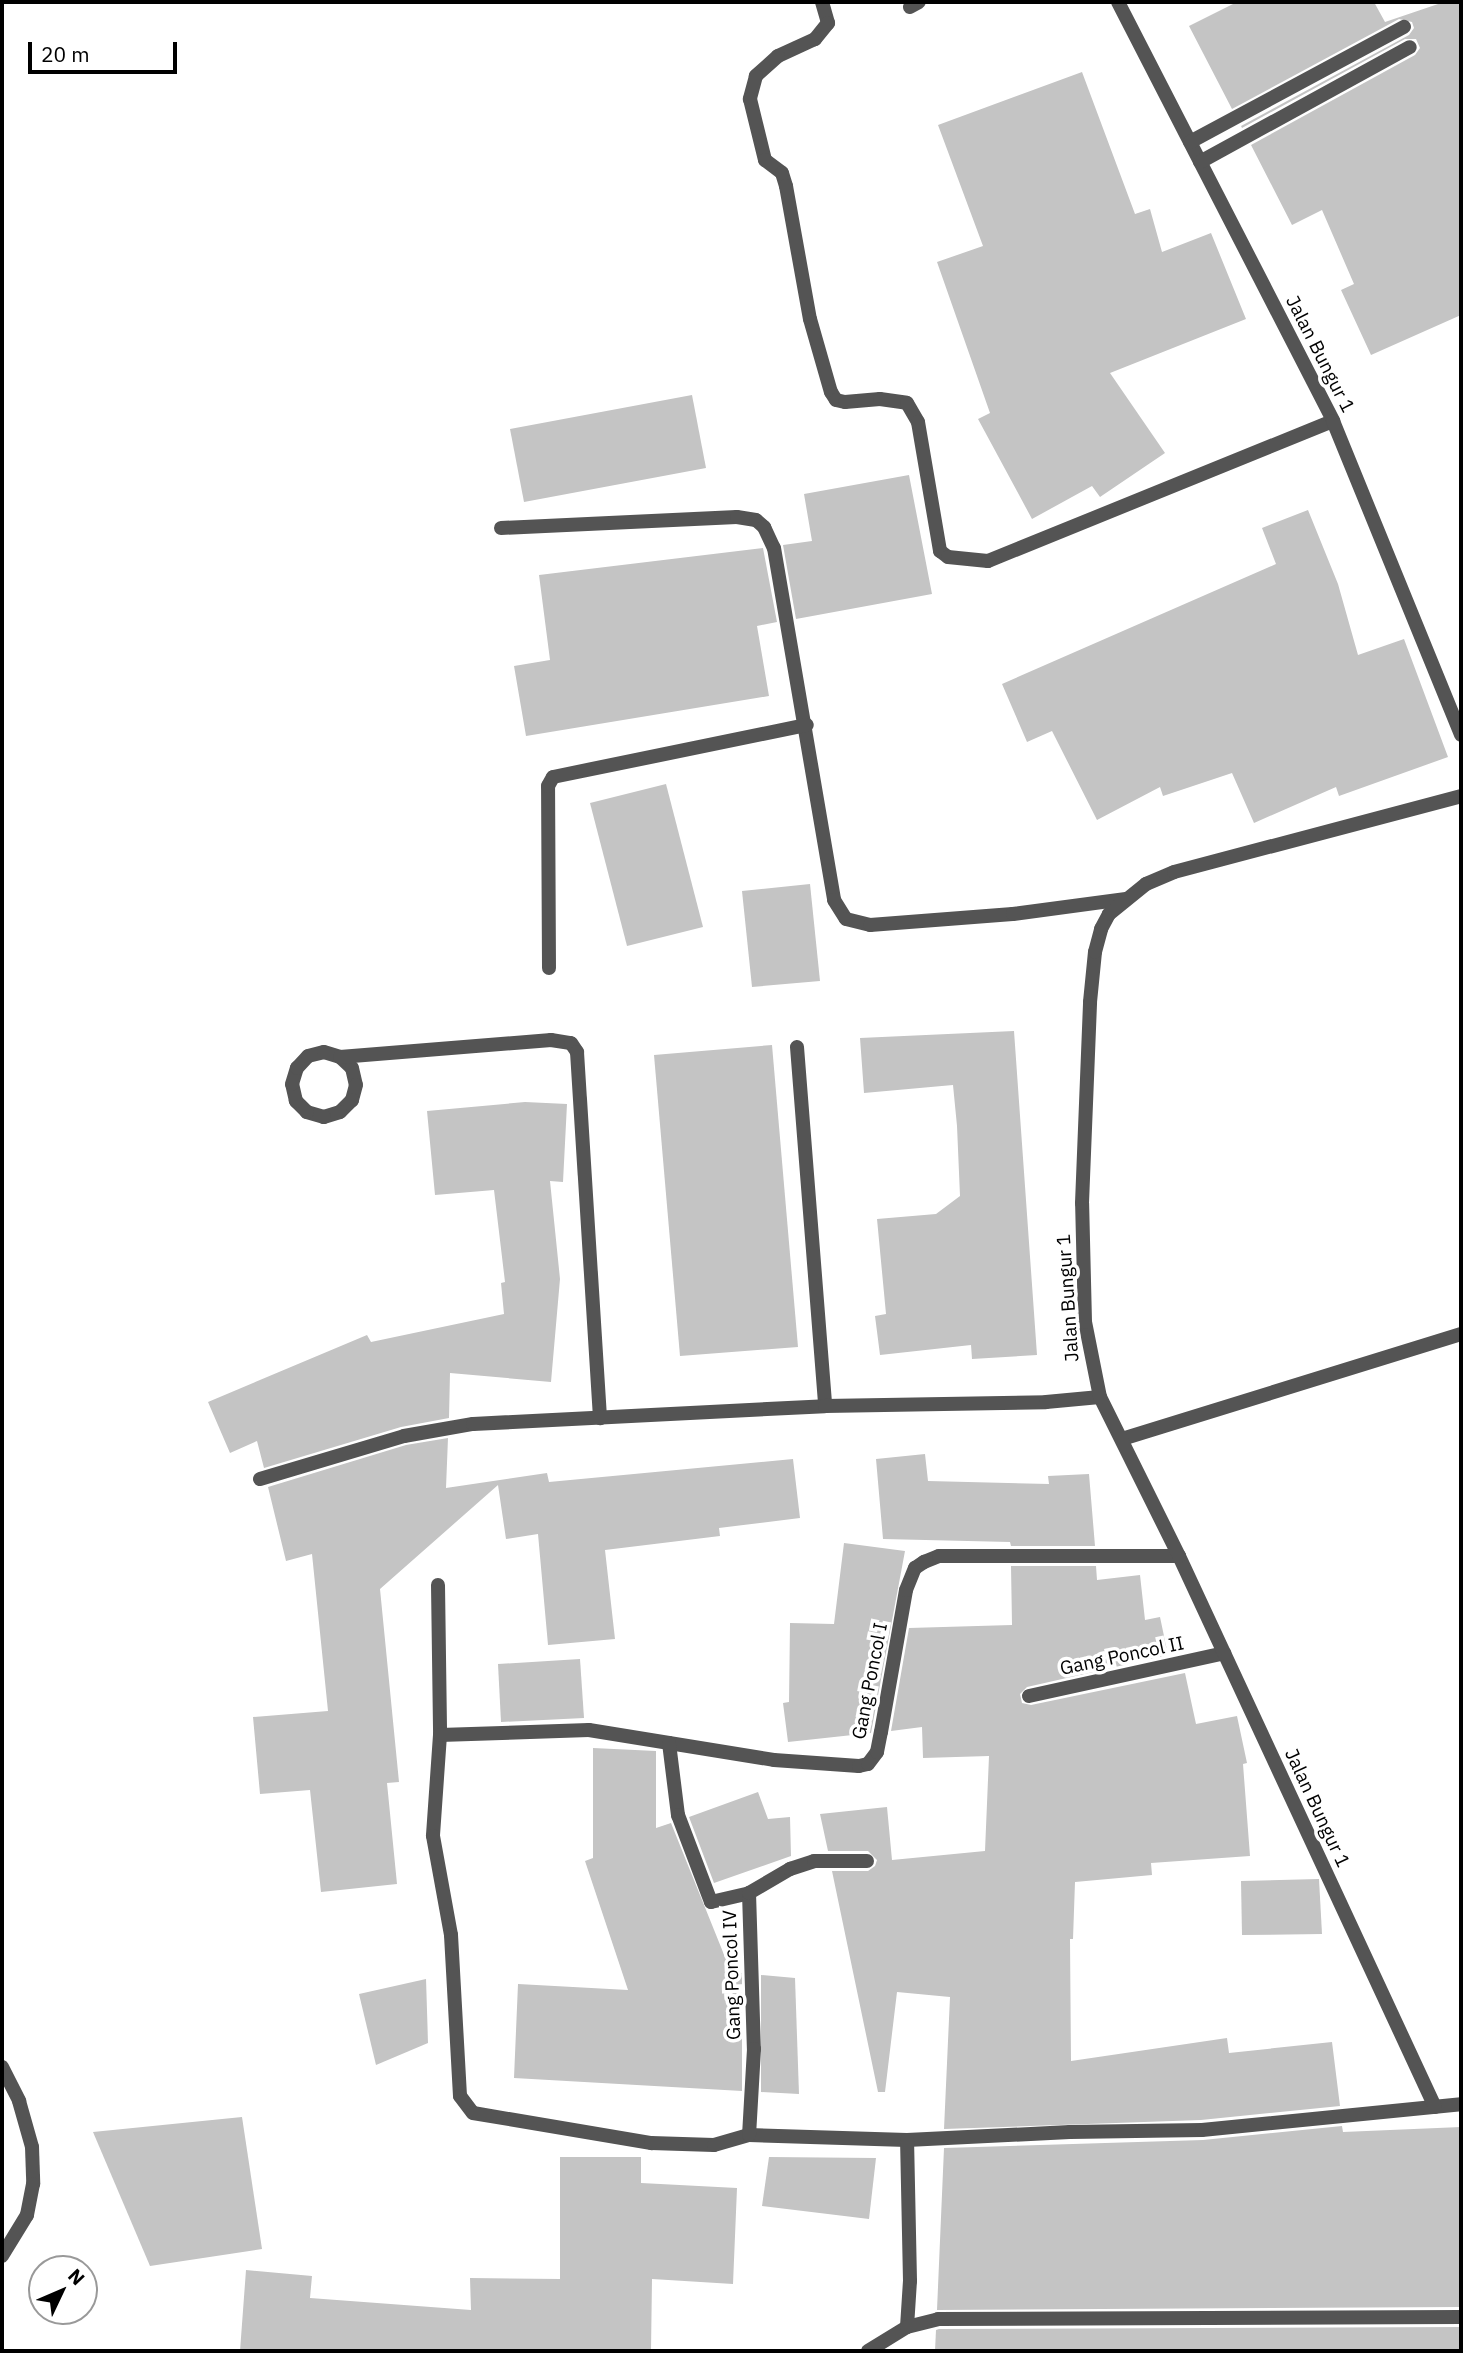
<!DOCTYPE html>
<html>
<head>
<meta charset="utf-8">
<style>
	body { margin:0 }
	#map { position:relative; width:1463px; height:2353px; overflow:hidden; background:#fff; font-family:"IBM Plex Sans",sans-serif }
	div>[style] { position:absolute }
	.building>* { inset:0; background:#c4c4c4 }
	.service>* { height:14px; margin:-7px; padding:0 7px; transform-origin:7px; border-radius:7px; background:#545454 }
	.minor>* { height:14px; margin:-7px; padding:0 7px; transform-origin:7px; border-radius:7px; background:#545454 }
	span { translate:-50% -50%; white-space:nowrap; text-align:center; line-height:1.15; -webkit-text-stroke:7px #fff; paint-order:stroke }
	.street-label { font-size:19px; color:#000 }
	.frame { position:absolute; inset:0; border:4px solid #000; pointer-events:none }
	.north { position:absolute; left:28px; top:2255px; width:70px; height:70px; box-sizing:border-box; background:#fff; border:2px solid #999; border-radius:50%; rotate:46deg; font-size:19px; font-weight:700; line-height:28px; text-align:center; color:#000 }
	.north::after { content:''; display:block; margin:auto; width:24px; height:32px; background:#000; clip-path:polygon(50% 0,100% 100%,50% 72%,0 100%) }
	.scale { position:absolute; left:28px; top:42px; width:149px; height:32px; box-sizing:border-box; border:4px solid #000; border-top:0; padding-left:9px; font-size:21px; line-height:24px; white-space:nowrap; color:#000; -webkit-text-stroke:5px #fff; paint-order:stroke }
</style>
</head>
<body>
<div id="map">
	<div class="building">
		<i style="clip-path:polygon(1237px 2px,1374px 2px,1385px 22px,1444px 2px,1461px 2px,1461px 315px,1371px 355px,1341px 290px,1354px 284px,1322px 210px,1292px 225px,1251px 145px,1415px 55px,1420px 48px,1416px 39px,1405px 39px,1242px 128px,1241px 126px,1409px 35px,1414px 28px,1412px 22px,1399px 19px,1232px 109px,1189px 26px)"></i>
		<i style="clip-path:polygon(1082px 72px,1135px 214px,1150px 209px,1162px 252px,1211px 233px,1246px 319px,1110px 373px,1165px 453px,1100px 497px,1092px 486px,1032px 519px,978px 419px,990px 413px,937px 262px,983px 246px,938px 125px)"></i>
		<i style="clip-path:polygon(692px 395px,706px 468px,524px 502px,510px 429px)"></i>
		<i style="clip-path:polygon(909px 475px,932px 594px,796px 619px,783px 545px,812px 541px,804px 494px)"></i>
		<i style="clip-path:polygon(1308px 510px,1338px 584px,1358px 655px,1404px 639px,1448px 757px,1339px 796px,1336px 787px,1254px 823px,1232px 773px,1163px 796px,1160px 787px,1097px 820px,1052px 731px,1027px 742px,1002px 684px,1276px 564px,1262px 528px)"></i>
		<i style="clip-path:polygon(763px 548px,777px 622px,757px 626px,769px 696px,526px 736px,514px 666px,550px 660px,539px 575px)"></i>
		<i style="clip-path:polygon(666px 784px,703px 927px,627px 946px,590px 803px)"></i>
		<i style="clip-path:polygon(810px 884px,820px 981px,752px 987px,742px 891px)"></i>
		<i style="clip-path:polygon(1014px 1031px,1037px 1355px,972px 1359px,971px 1345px,880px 1355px,875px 1316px,886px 1314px,877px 1219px,936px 1214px,960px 1196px,957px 1126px,953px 1085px,864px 1093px,860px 1038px)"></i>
		<i style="clip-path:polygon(772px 1045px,798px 1347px,680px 1356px,654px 1055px)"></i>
		<i style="clip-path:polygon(525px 1102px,567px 1104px,563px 1182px,550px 1181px,560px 1279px,551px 1382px,450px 1373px,449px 1418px,401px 1427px,264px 1468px,257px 1441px,230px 1453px,208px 1402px,367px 1335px,371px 1342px,504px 1314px,501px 1283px,505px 1282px,494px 1190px,435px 1195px,427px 1111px)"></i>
		<i style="clip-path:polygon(448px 1438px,446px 1488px,547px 1473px,549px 1482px,793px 1459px,800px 1518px,719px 1528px,720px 1536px,605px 1550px,615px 1639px,548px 1645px,538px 1534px,506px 1539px,498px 1485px,380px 1589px,399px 1782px,387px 1783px,397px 1884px,321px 1892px,310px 1790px,260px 1794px,253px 1717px,328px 1711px,312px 1554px,286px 1561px,268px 1487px,406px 1445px)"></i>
		<i style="clip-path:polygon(925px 1454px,928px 1481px,1049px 1484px,1048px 1476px,1089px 1474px,1095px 1546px,1011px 1546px,1010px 1542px,883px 1539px,876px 1459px)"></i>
		<i style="clip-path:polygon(844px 1543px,905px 1551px,871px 1733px,788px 1742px,783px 1703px,789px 1702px,790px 1623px,834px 1624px)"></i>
		<i style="clip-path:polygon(1011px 1566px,1096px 1566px,1097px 1580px,1140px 1575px,1145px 1620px,1160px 1617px,1168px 1655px,1027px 1687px,1020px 1694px,1022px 1703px,1031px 1705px,1185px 1673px,1196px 1724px,1237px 1716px,1247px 1763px,1243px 1764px,1250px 1856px,1151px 1863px,1152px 1875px,1075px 1882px,1073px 1939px,1070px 1939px,1071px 2061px,1227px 2038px,1229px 2053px,1332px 2042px,1340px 2106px,1201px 2120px,944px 2129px,950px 1997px,897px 1992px,885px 2092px,878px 2092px,832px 1871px,868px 1871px,875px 1866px,877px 1860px,868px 1851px,828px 1851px,820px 1814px,887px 1807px,892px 1860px,985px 1851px,989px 1756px,923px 1758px,922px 1727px,891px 1731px,909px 1628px,1012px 1625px)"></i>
		<i style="clip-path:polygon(580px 1659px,584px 1718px,501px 1722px,498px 1664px)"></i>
		<i style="clip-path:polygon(593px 1748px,656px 1751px,656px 1828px,671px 1823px,731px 1972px,742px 1973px,742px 2091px,514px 2078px,518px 1984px,628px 1990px,585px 1861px,593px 1858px)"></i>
		<i style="clip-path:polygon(758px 1792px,768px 1819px,790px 1817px,791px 1856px,714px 1883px,689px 1817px)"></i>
		<i style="clip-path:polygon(1319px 1879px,1322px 1934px,1242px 1935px,1241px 1881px)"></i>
		<i style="clip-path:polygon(761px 1975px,795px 1978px,799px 2094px,761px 2092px)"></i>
		<i style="clip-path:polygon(426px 1979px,428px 2043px,376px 2065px,359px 1994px)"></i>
		<i style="clip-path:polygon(242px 2117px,262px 2249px,150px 2266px,93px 2132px)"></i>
		<i style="clip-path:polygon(1342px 2126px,1343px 2132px,1461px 2127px,1461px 2307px,937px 2310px,944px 2148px,1203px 2140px)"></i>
		<i style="clip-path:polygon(560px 2157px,641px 2157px,641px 2183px,737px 2188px,733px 2284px,652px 2279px,651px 2351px,240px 2351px,246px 2270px,312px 2276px,310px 2298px,471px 2310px,470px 2278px,560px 2279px)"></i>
		<i style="clip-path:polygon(769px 2157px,876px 2158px,869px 2219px,762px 2206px)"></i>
		<i style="clip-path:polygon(1461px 2327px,1461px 2351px,935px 2351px,936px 2330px,939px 2329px)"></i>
	</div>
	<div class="service">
		<i style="left:910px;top:7px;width:10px;rotate:-29deg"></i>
	</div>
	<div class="minor">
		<i style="left:822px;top:2px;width:22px;rotate:74deg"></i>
		<i style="left:828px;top:23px;width:21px;rotate:129deg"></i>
		<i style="left:815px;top:39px;width:41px;rotate:155.3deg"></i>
		<i style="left:778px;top:56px;width:30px;rotate:138deg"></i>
		<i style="left:756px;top:76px;width:24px;rotate:105deg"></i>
		<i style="left:750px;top:99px;width:63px;rotate:76.2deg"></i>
		<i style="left:765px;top:160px;width:21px;rotate:37deg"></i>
		<i style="left:782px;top:173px;width:14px;rotate:73deg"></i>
		<i style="left:786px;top:186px;width:135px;rotate:79.8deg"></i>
		<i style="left:810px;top:319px;width:76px;rotate:74deg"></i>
		<i style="left:831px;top:392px;width:9px;rotate:58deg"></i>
		<i style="left:836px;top:400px;width:9px;rotate:13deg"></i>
		<i style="left:845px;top:402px;width:35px;rotate:-5deg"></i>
		<i style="left:880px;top:399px;width:27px;rotate:8deg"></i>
		<i style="left:907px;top:403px;width:22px;rotate:60deg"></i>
		<i style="left:918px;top:422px;width:131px;rotate:80.3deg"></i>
		<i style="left:940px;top:551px;width:10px;rotate:37deg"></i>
		<i style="left:948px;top:557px;width:40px;rotate:5.7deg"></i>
		<i style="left:988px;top:561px;width:372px;rotate:-22.1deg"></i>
		<i style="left:1118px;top:2px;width:471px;rotate:62.8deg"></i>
		<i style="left:1333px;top:421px;width:339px;rotate:67.8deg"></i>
		<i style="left:1190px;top:142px;width:243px;rotate:-28.3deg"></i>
		<i style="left:1200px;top:162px;width:239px;rotate:-28.7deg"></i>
		<i style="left:501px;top:528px;width:236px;rotate:-2.7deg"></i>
		<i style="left:737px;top:517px;width:19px;rotate:9deg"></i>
		<i style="left:756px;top:520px;width:11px;rotate:41deg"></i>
		<i style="left:764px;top:527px;width:23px;rotate:65deg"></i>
		<i style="left:774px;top:548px;width:357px;rotate:80.3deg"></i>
		<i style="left:834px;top:900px;width:22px;rotate:58deg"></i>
		<i style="left:846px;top:919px;width:25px;rotate:14deg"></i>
		<i style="left:870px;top:925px;width:143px;rotate:-4.4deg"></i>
		<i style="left:1013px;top:914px;width:114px;rotate:-7.6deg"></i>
		<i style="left:549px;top:968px;width:182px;rotate:-90.3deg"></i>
		<i style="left:548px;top:786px;width:10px;rotate:-61deg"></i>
		<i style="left:553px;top:777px;width:259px;rotate:-11.6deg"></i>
		<i style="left:797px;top:1047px;width:360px;rotate:85.5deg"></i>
		<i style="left:340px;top:1057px;width:16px;rotate:43deg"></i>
		<i style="left:352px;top:1068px;width:17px;rotate:77deg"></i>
		<i style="left:356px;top:1085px;width:16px;rotate:105deg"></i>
		<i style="left:352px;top:1100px;width:17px;rotate:135deg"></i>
		<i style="left:340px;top:1112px;width:17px;rotate:163deg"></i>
		<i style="left:324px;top:1117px;width:18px;rotate:-164deg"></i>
		<i style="left:307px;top:1112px;width:16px;rotate:-135deg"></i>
		<i style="left:296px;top:1101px;width:17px;rotate:-103deg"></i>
		<i style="left:292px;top:1084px;width:17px;rotate:-73deg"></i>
		<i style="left:297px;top:1068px;width:16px;rotate:-47deg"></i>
		<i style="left:308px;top:1056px;width:16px;rotate:-14deg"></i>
		<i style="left:324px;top:1052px;width:17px;rotate:17deg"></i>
		<i style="left:340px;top:1057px;width:212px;rotate:-4.6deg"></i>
		<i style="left:551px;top:1040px;width:20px;rotate:9deg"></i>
		<i style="left:571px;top:1043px;width:11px;rotate:56deg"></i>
		<i style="left:577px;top:1052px;width:367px;rotate:86.4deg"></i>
		<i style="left:1122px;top:1439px;width:355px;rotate:-17.2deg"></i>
		<i style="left:260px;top:1479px;width:150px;rotate:-16.6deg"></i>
		<i style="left:404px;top:1436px;width:70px;rotate:-9.9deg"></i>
		<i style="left:473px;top:1424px;width:352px;rotate:-2.9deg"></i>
		<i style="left:825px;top:1406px;width:221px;rotate:-1deg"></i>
		<i style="left:1046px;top:1402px;width:54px;rotate:-5.3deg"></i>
		<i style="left:438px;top:1585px;width:150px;rotate:89.2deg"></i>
		<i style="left:440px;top:1735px;width:101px;rotate:94deg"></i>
		<i style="left:433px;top:1836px;width:101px;rotate:79.7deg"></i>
		<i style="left:451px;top:1935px;width:161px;rotate:86.8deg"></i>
		<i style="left:460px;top:2096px;width:21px;rotate:53deg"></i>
		<i style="left:473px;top:2113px;width:181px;rotate:9.6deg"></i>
		<i style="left:651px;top:2143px;width:63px;rotate:1.8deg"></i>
		<i style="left:714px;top:2145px;width:36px;rotate:-16deg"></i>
		<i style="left:749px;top:2135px;width:158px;rotate:1.8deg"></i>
		<i style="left:907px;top:2140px;width:163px;rotate:-2.8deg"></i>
		<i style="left:1070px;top:2132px;width:132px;rotate:-0.9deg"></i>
		<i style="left:1202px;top:2130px;width:260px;rotate:-5.7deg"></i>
		<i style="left:1029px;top:1696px;width:200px;rotate:-12.4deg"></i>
		<i style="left:440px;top:1735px;width:149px;rotate:-1.9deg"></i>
		<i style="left:589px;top:1730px;width:187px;rotate:9.2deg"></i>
		<i style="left:774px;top:1760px;width:85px;rotate:4deg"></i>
		<i style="left:859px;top:1766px;width:9px;rotate:-13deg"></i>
		<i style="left:868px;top:1764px;width:15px;rotate:-53deg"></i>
		<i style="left:877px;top:1752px;width:20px;rotate:-79deg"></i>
		<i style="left:881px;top:1732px;width:144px;rotate:-80deg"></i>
		<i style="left:906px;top:1590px;width:24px;rotate:-68deg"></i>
		<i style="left:915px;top:1568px;width:11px;rotate:-34deg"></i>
		<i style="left:924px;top:1562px;width:16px;rotate:-22deg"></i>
		<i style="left:939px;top:1556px;width:240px"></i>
		<i style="left:669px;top:1743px;width:73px;rotate:82.9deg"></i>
		<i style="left:678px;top:1815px;width:93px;rotate:69.2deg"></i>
		<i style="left:711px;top:1902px;width:39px;rotate:-13deg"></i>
		<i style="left:749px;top:1893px;width:156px;rotate:88.2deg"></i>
		<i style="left:754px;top:2049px;width:86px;rotate:93.3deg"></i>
		<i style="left:749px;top:1893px;width:48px;rotate:-30.3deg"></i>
		<i style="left:790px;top:1869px;width:25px;rotate:-18deg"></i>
		<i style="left:814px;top:1861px;width:53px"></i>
		<i style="left:2px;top:2067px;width:38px;rotate:63deg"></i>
		<i style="left:19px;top:2101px;width:48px;rotate:74.2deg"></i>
		<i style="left:32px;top:2147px;width:37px;rotate:88deg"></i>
		<i style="left:33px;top:2184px;width:32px;rotate:101deg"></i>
		<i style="left:27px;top:2215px;width:48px;rotate:121.4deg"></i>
		<i style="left:1435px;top:2107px;width:608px;rotate:-114.92deg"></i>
		<i style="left:1179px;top:1556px;width:178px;rotate:-116.4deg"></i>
		<i style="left:1100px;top:1397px;width:76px;rotate:-101.3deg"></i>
		<i style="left:1085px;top:1322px;width:119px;rotate:-91.4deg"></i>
		<i style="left:1082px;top:1203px;width:201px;rotate:-87.7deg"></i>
		<i style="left:1090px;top:1002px;width:50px;rotate:-84.3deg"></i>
		<i style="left:1095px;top:952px;width:24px;rotate:-75deg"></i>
		<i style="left:1101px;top:929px;width:17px;rotate:-62deg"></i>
		<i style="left:1109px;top:914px;width:48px;rotate:-39deg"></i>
		<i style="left:1146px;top:884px;width:30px;rotate:-23deg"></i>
		<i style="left:1174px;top:872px;width:297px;rotate:-14.8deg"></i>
		<i style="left:907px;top:2327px;width:46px;rotate:-86.3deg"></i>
		<i style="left:910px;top:2281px;width:141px;rotate:-91.2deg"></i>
		<i style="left:868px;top:2351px;width:46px;rotate:-31.6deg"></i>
		<i style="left:907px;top:2327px;width:32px;rotate:-14deg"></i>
		<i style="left:938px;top:2319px;width:523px;rotate:-0.22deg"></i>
	</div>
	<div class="street-label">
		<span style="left:1320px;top:354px;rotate:63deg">Jalan Bungur 1</span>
		<span style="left:1068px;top:1298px;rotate:-94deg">Jalan Bungur 1</span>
		<span style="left:1122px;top:1656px;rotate:-12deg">Gang Poncol II</span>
		<span style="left:870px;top:1681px;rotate:-79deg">Gang Poncol I</span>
		<span style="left:1317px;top:1808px;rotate:65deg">Jalan Bungur 1</span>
		<span style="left:732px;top:1975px;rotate:-92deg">Gang Poncol IV</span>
	</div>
	<div class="frame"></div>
	<div class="north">N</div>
	<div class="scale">20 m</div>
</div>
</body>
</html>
